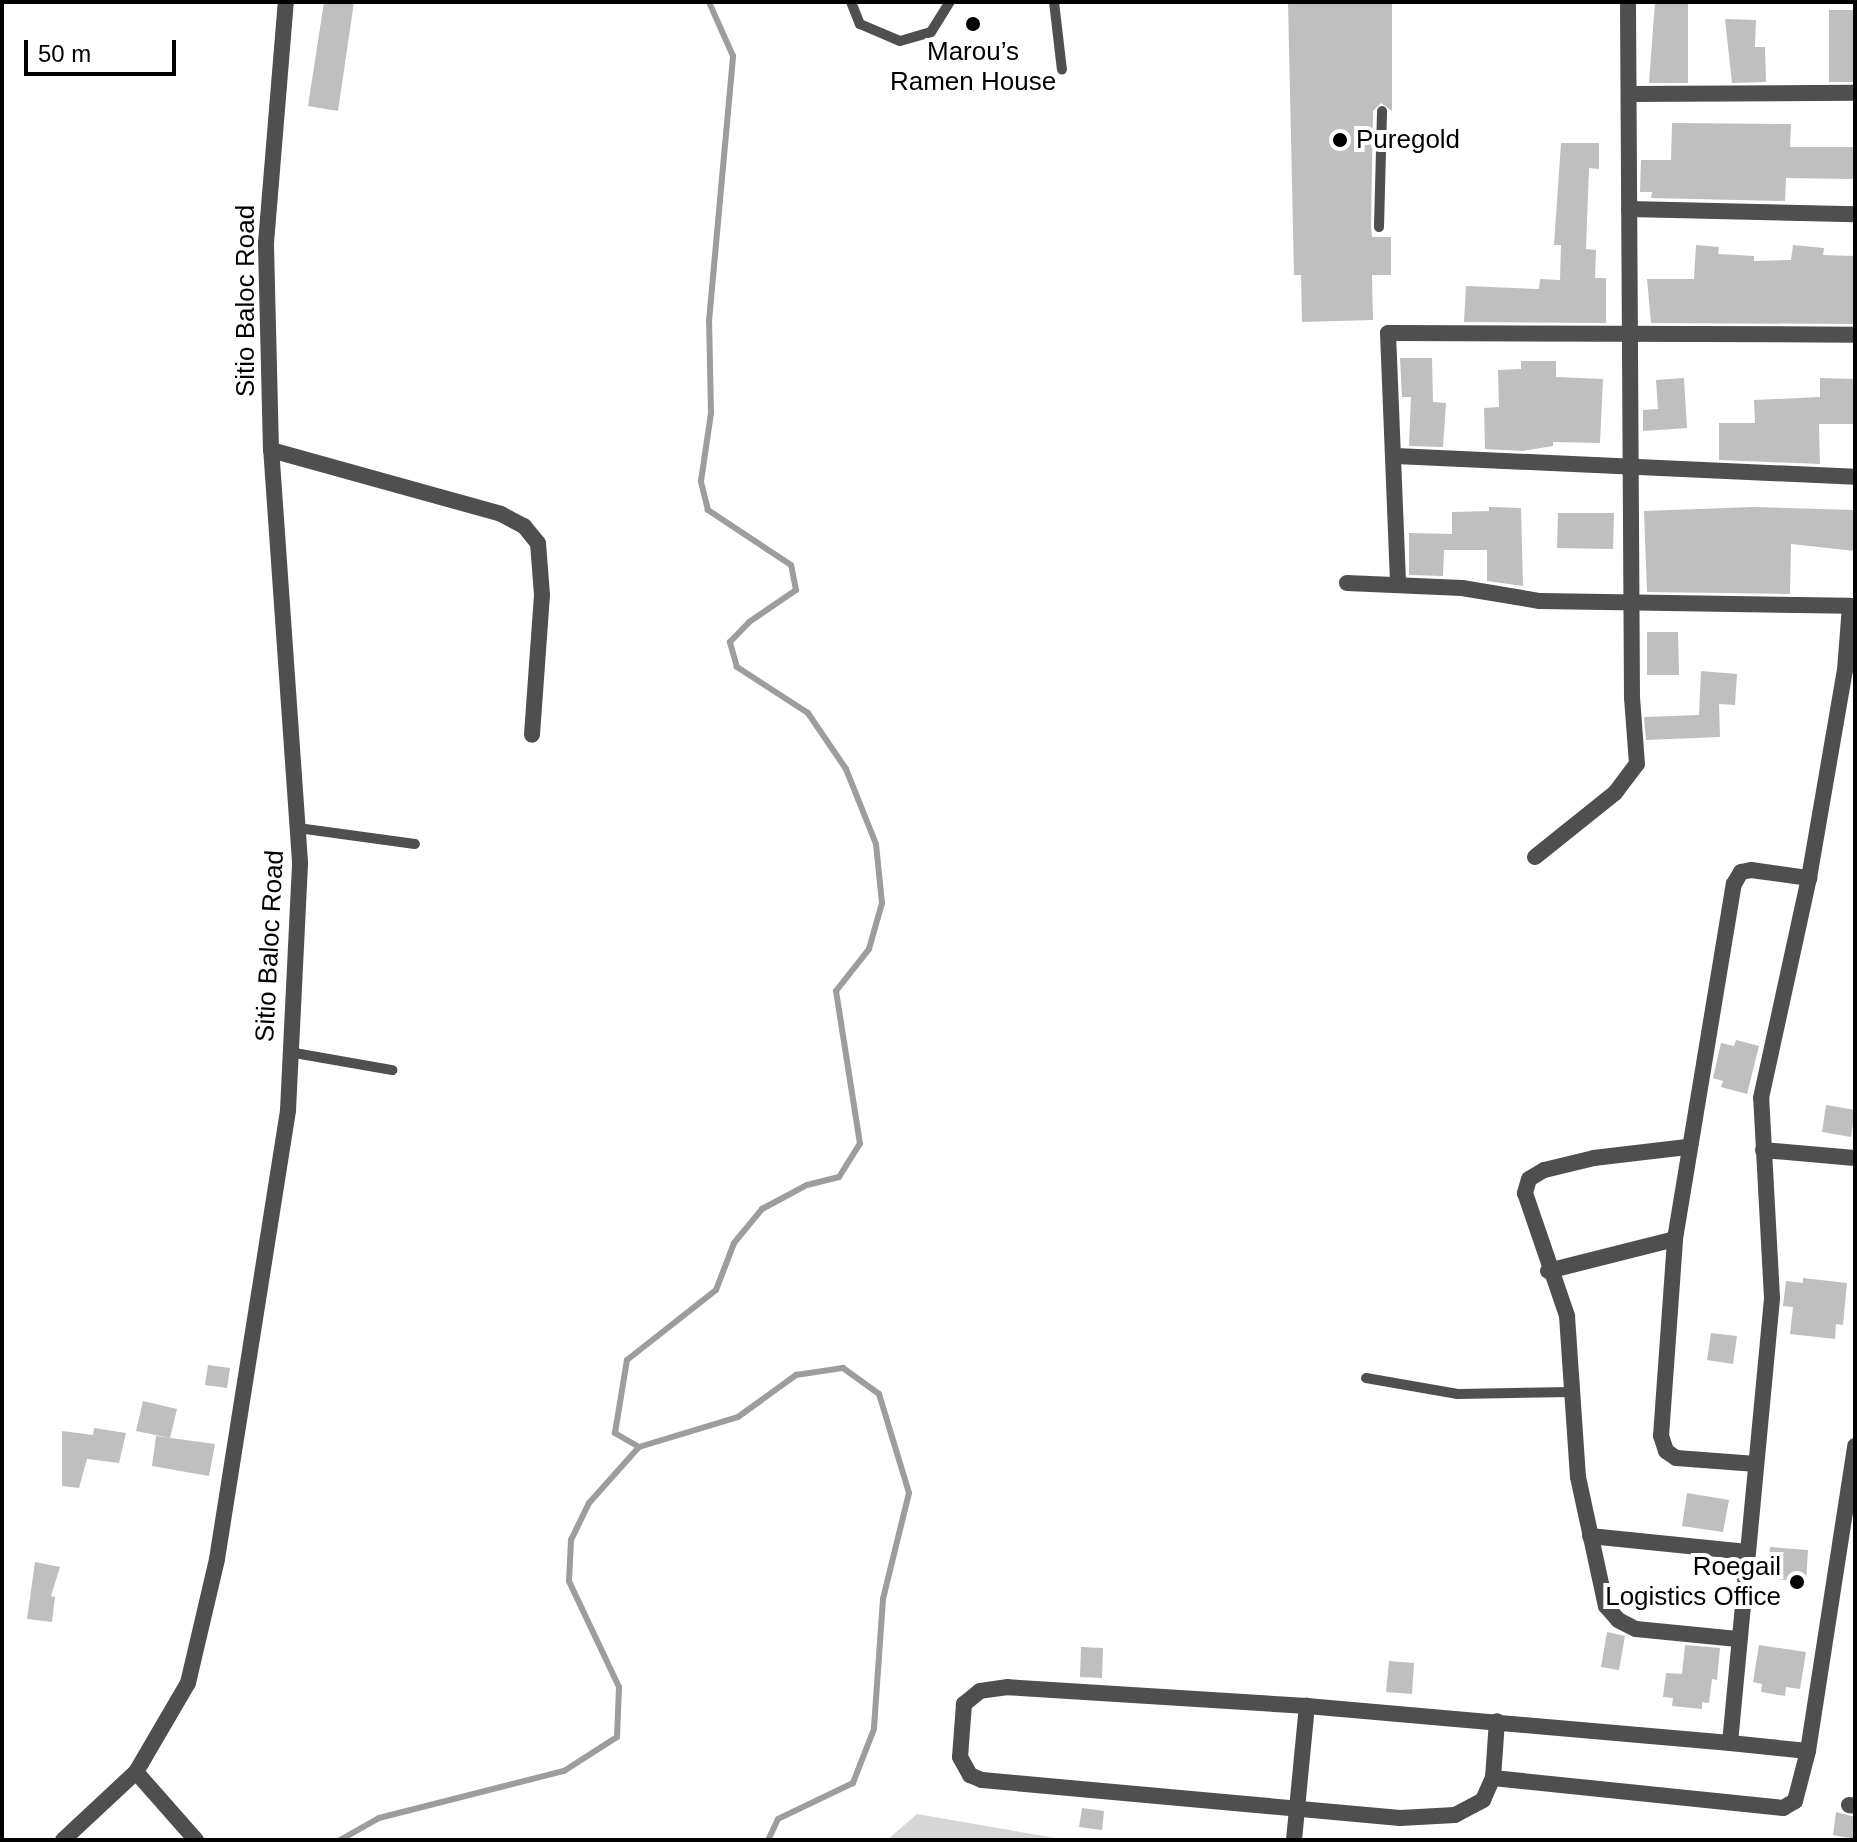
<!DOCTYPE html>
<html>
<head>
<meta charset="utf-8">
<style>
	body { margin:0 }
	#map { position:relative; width:1857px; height:1842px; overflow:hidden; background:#fff; font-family:Arial,sans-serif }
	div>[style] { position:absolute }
	.green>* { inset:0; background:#d6d6d6 }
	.stream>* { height:6px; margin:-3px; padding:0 3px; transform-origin:3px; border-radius:3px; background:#9d9d9d }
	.building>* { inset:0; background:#bfbfbf }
	.service>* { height:10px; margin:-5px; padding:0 5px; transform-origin:5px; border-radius:5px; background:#4f4f4f }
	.minor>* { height:16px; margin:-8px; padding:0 8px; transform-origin:8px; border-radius:8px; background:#4f4f4f }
	.tertiary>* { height:16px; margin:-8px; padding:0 8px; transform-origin:8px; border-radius:8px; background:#4f4f4f }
	.dots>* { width:22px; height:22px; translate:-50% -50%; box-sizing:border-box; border:4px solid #fff; border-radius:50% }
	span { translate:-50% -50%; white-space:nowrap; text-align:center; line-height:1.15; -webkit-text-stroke:8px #fff; paint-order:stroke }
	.poi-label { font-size:26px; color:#000 }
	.left { translate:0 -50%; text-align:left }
	.right { translate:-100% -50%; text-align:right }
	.street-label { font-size:26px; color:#000 }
	.frame { position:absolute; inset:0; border:4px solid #000; pointer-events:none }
	.scale { position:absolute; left:24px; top:40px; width:152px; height:36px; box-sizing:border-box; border:4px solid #000; border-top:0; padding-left:10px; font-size:24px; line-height:28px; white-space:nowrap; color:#000; -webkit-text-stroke:6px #fff; paint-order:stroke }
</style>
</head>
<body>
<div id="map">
	<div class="green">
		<i style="clip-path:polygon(917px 1814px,1067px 1840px,887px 1840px)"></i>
	</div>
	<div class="stream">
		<i style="left:639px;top:1447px;width:28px;rotate:-150deg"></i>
		<i style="left:615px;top:1433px;width:74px;rotate:-80.7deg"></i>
		<i style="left:627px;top:1360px;width:113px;rotate:-38.2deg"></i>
		<i style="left:716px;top:1290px;width:50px;rotate:-69deg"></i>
		<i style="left:734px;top:1243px;width:44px;rotate:-50.5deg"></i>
		<i style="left:762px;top:1209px;width:51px;rotate:-28.1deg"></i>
		<i style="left:807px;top:1185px;width:33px;rotate:-14deg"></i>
		<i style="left:839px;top:1177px;width:39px;rotate:-58deg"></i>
		<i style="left:860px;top:1144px;width:155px;rotate:-98.9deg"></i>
		<i style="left:836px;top:991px;width:53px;rotate:-51.8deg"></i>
		<i style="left:869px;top:949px;width:48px;rotate:-74.2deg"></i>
		<i style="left:882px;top:903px;width:59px;rotate:-95.8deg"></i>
		<i style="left:876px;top:844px;width:81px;rotate:-111.8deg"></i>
		<i style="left:846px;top:769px;width:68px;rotate:-124.2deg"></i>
		<i style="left:808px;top:713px;width:85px;rotate:-147.1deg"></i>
		<i style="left:737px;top:667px;width:26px;rotate:-106deg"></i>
		<i style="left:730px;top:642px;width:28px;rotate:-46deg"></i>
		<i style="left:749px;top:622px;width:57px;rotate:-34.2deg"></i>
		<i style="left:796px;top:590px;width:25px;rotate:-101deg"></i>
		<i style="left:791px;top:565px;width:100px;rotate:-146.5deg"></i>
		<i style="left:708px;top:510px;width:30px;rotate:-104deg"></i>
		<i style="left:701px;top:481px;width:69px;rotate:-81.6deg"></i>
		<i style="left:711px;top:413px;width:92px;rotate:-91.2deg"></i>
		<i style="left:709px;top:321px;width:266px;rotate:-84.8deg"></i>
		<i style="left:733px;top:56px;width:59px;rotate:-114deg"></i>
		<i style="left:340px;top:1840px;width:45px;rotate:-29.4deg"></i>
		<i style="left:379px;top:1818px;width:191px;rotate:-14.3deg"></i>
		<i style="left:564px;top:1771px;width:63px;rotate:-32.7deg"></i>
		<i style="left:617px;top:1737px;width:50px;rotate:-87.7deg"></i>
		<i style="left:619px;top:1687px;width:117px;rotate:-115.3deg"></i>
		<i style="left:569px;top:1581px;width:41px;rotate:-87.2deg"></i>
		<i style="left:571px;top:1540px;width:41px;rotate:-64.1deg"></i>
		<i style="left:589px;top:1503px;width:75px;rotate:-48.2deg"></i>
		<i style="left:639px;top:1447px;width:103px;rotate:-16.9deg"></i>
		<i style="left:738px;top:1417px;width:72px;rotate:-35.9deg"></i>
		<i style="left:796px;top:1375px;width:48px;rotate:-8.5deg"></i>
		<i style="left:843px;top:1368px;width:44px;rotate:35.8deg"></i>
		<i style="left:879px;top:1394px;width:103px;rotate:73.1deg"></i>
		<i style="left:909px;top:1493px;width:109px;rotate:103.8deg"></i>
		<i style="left:883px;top:1599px;width:130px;rotate:94deg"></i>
		<i style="left:874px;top:1729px;width:58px;rotate:111.3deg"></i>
		<i style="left:853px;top:1783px;width:83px;rotate:154.4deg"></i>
		<i style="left:778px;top:1819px;width:23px;rotate:115deg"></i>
	</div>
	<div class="building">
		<i style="clip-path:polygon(324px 2px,354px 2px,338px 111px,308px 106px)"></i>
		<i style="clip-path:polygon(1288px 2px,1392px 2px,1392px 111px,1381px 103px,1373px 111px,1371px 227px,1372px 237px,1391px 237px,1391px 275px,1372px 275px,1373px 320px,1302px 322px,1301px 275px,1294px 275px)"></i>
		<i style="clip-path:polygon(1655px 2px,1688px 2px,1688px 83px,1649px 83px)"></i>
		<i style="clip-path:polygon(1829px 10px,1855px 10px,1855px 82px,1829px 82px)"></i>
		<i style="clip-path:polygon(1725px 19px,1756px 20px,1755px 47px,1765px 47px,1766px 82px,1732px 83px)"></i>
		<i style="clip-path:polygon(1672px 123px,1791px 124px,1790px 147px,1855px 147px,1855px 179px,1786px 178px,1785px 201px,1651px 198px,1652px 192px,1640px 192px,1641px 160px,1671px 160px)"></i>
		<i style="clip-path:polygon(1561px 143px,1599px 143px,1599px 169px,1589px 168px,1586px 249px,1596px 250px,1595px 278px,1606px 278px,1606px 323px,1464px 322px,1466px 286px,1539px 289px,1540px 279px,1560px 280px,1561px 245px,1554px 245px)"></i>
		<i style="clip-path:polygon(1696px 245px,1719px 247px,1718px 254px,1754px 256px,1754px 261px,1791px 260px,1793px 245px,1824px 248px,1823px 255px,1855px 256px,1855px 324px,1651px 323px,1647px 279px,1694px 279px)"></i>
		<i style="clip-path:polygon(1400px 358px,1432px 358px,1433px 402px,1446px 403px,1443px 447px,1409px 446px,1411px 397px,1402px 397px)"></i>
		<i style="clip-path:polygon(1521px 361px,1556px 361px,1556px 377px,1603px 379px,1600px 443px,1553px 442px,1553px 446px,1523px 451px,1485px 449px,1484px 408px,1499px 407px,1498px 370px,1521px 369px)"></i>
		<i style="clip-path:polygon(1684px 378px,1687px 428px,1643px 431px,1643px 410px,1658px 409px,1656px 380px)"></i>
		<i style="clip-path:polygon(1820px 378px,1855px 379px,1855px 424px,1819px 424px,1820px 464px,1719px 460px,1719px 423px,1755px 423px,1754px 400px,1820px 397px)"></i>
		<i style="clip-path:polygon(1489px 507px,1521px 508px,1523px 586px,1487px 581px,1487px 550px,1444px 550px,1443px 576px,1409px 575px,1409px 533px,1452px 534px,1452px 512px,1489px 511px)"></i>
		<i style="clip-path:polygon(1753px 507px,1855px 510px,1855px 551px,1791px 544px,1790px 594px,1647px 592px,1644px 511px)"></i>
		<i style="clip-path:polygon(1558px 513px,1614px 513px,1613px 549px,1557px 548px)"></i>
		<i style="clip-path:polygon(1647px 632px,1678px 632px,1679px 675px,1647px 675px)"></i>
		<i style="clip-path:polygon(1701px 671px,1737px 674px,1735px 705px,1719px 704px,1720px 737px,1646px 740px,1644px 717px,1699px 715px)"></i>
		<i style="clip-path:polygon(1736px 1040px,1759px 1046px,1747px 1094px,1721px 1087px,1723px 1081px,1713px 1078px,1721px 1043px,1734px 1046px)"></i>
		<i style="clip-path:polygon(1826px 1105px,1855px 1110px,1851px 1137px,1822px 1132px)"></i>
		<i style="clip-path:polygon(1803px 1278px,1847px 1283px,1843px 1325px,1836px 1324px,1835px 1339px,1790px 1334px,1793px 1307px,1783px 1306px,1786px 1281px,1803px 1283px)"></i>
		<i style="clip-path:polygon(1711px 1333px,1737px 1336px,1733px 1364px,1707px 1360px)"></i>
		<i style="clip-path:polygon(208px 1365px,230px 1368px,227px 1388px,205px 1385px)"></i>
		<i style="clip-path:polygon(143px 1401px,177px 1409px,170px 1438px,136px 1431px)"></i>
		<i style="clip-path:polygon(94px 1428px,126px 1433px,119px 1463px,87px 1459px,79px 1488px,62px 1486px,62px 1431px,93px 1435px)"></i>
		<i style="clip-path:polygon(156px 1436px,215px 1444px,209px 1476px,152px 1466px)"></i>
		<i style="clip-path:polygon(1687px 1493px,1729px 1500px,1723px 1532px,1682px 1526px)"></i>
		<i style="clip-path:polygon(1770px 1547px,1808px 1550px,1806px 1582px,1767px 1578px)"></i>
		<i style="clip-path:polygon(35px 1562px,60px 1567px,51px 1596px,55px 1597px,52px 1622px,27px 1619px)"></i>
		<i style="clip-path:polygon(1607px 1632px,1625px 1636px,1619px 1670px,1601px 1667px)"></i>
		<i style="clip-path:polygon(1685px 1645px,1720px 1648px,1717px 1680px,1712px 1679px,1709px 1703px,1702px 1702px,1702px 1709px,1672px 1706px,1673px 1698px,1663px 1697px,1666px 1673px,1682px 1674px)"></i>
		<i style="clip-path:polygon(1759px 1645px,1806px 1652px,1800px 1689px,1786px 1687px,1785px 1696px,1761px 1692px,1762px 1684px,1753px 1682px)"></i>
		<i style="clip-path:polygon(1081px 1647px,1103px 1648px,1102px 1678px,1080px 1677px)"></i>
		<i style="clip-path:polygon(1389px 1661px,1414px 1663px,1412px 1694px,1386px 1692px)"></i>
		<i style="clip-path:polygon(1082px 1808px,1104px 1811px,1102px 1830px,1079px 1827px)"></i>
		<i style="clip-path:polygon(1836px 1812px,1855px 1817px,1855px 1839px,1833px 1835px)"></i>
	</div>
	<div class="service">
		<i style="left:851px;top:2px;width:24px;rotate:68deg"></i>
		<i style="left:860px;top:24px;width:43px;rotate:23deg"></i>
		<i style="left:900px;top:41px;width:32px;rotate:-16deg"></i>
		<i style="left:931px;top:32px;width:36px;rotate:-58deg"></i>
		<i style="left:1054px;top:2px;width:68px;rotate:83.3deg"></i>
		<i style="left:1379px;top:227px;width:116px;rotate:-88.5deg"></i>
		<i style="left:298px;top:828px;width:118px;rotate:7.8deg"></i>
		<i style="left:289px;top:1052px;width:105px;rotate:9.9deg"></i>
		<i style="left:1366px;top:1378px;width:93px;rotate:9.9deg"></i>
		<i style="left:1458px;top:1394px;width:114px;rotate:-1deg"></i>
	</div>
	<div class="minor">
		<i style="left:1629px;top:94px;width:226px;rotate:-0.3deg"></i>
		<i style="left:1629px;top:209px;width:226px;rotate:1.3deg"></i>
		<i style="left:271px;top:450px;width:239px;rotate:15.5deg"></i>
		<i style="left:501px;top:514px;width:26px;rotate:28deg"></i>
		<i style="left:524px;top:526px;width:22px;rotate:51deg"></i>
		<i style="left:538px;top:543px;width:52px;rotate:85.6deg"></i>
		<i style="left:542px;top:595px;width:140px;rotate:94.1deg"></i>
		<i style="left:1396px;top:456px;width:459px;rotate:2.6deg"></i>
		<i style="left:1398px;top:582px;width:249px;rotate:-92.3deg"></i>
		<i style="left:1388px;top:333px;width:467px;rotate:0.2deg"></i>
		<i style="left:1347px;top:583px;width:115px;rotate:2.5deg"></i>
		<i style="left:1462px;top:588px;width:79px;rotate:9.5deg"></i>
		<i style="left:1540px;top:601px;width:310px;rotate:0.9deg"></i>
		<i style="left:1535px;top:857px;width:102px;rotate:-38.7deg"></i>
		<i style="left:1615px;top:793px;width:36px;rotate:-53deg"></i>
		<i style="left:1637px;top:764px;width:66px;rotate:-94.3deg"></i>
		<i style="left:1632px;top:698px;width:696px;rotate:-90.33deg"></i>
		<i style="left:1687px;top:1147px;width:94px;rotate:173.3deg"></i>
		<i style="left:1594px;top:1158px;width:51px;rotate:166.5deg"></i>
		<i style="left:1544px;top:1170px;width:17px;rotate:149deg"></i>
		<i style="left:1529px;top:1179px;width:15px;rotate:106deg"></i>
		<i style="left:1525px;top:1193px;width:130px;rotate:71.1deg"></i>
		<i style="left:1567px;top:1316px;width:161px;rotate:86.1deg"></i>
		<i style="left:1578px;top:1477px;width:132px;rotate:77.8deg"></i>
		<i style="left:1606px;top:1606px;width:18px;rotate:49deg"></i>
		<i style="left:1618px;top:1620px;width:20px;rotate:27deg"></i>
		<i style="left:1636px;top:1629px;width:102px;rotate:5.6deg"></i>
		<i style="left:1763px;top:1150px;width:92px;rotate:5deg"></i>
		<i style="left:1548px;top:1271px;width:131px;rotate:-14.1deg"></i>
		<i style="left:1756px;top:1464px;width:80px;rotate:-175.7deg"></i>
		<i style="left:1676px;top:1458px;width:12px;rotate:-145deg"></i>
		<i style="left:1666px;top:1451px;width:16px;rotate:-108deg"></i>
		<i style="left:1661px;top:1436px;width:197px;rotate:-85.9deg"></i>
		<i style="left:1675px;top:1239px;width:360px;rotate:-80.6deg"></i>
		<i style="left:1734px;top:884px;width:14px;rotate:-60deg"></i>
		<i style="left:1741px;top:872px;width:10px;rotate:-11deg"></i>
		<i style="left:1751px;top:870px;width:59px;rotate:7.9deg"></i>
		<i style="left:1590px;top:1536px;width:158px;rotate:5.8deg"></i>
		<i style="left:1307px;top:1706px;width:300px;rotate:-176.4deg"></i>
		<i style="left:1008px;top:1687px;width:28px;rotate:172deg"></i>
		<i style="left:980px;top:1691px;width:21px;rotate:141deg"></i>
		<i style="left:964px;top:1704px;width:53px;rotate:94.3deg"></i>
		<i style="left:960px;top:1757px;width:21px;rotate:61deg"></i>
		<i style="left:970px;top:1775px;width:13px;rotate:23deg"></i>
		<i style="left:982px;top:1780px;width:420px;rotate:5.2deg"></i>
		<i style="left:1400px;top:1818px;width:55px;rotate:-3.1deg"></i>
		<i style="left:1455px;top:1815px;width:32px;rotate:-28deg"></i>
		<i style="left:1483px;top:1800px;width:24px;rotate:-66deg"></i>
		<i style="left:1493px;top:1778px;width:57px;rotate:-86deg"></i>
		<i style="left:1730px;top:1743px;width:78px;rotate:5.9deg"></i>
		<i style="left:136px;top:1772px;width:91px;rotate:48.6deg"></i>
		<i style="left:1493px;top:1778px;width:292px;rotate:5.9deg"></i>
		<i style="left:1783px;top:1808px;width:14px;rotate:-30deg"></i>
		<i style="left:1795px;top:1801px;width:52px;rotate:-75.4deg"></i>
		<i style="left:1808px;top:1751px;width:309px;rotate:-81.2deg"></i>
		<i style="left:1849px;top:1805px;width:6px;rotate:9deg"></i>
	</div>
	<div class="tertiary">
		<i style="left:63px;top:1840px;width:100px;rotate:-43deg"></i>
		<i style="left:136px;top:1772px;width:103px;rotate:-59.7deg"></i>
		<i style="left:188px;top:1683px;width:127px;rotate:-76.8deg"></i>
		<i style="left:217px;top:1559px;width:455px;rotate:-81deg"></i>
		<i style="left:288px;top:1110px;width:248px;rotate:-87.2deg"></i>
		<i style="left:300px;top:862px;width:413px;rotate:-94deg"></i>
		<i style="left:271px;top:450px;width:207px;rotate:-91.4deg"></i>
		<i style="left:266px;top:243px;width:242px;rotate:-85.3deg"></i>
		<i style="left:1294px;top:1840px;width:135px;rotate:-84.5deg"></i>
		<i style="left:1307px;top:1706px;width:425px;rotate:5deg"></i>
		<i style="left:1730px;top:1743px;width:447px;rotate:-84.6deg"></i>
		<i style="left:1772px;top:1298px;width:200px;rotate:-93.1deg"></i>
		<i style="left:1761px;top:1098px;width:225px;rotate:-77.7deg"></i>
		<i style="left:1809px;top:878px;width:211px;rotate:-80.2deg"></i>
		<i style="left:1845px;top:670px;width:64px;rotate:-85.5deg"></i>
		<i style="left:1850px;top:606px;width:5px"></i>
	</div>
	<div class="dots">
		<i style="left:973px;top:24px;background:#000"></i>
		<i style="left:1340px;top:140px;background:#000"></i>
		<i style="left:1797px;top:1582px;background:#000"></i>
	</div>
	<div class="poi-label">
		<span style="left:973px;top:67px">Marou’s<br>Ramen House</span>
		<span class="left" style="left:1356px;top:140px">Puregold</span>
		<span class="right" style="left:1781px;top:1582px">Roegail<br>Logistics Office</span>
	</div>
	<div class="street-label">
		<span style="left:246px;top:301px;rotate:-90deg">Sitio Baloc Road</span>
		<span style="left:270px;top:946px;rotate:-87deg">Sitio Baloc Road</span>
	</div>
	<div class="frame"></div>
	<div class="scale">50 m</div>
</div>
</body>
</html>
